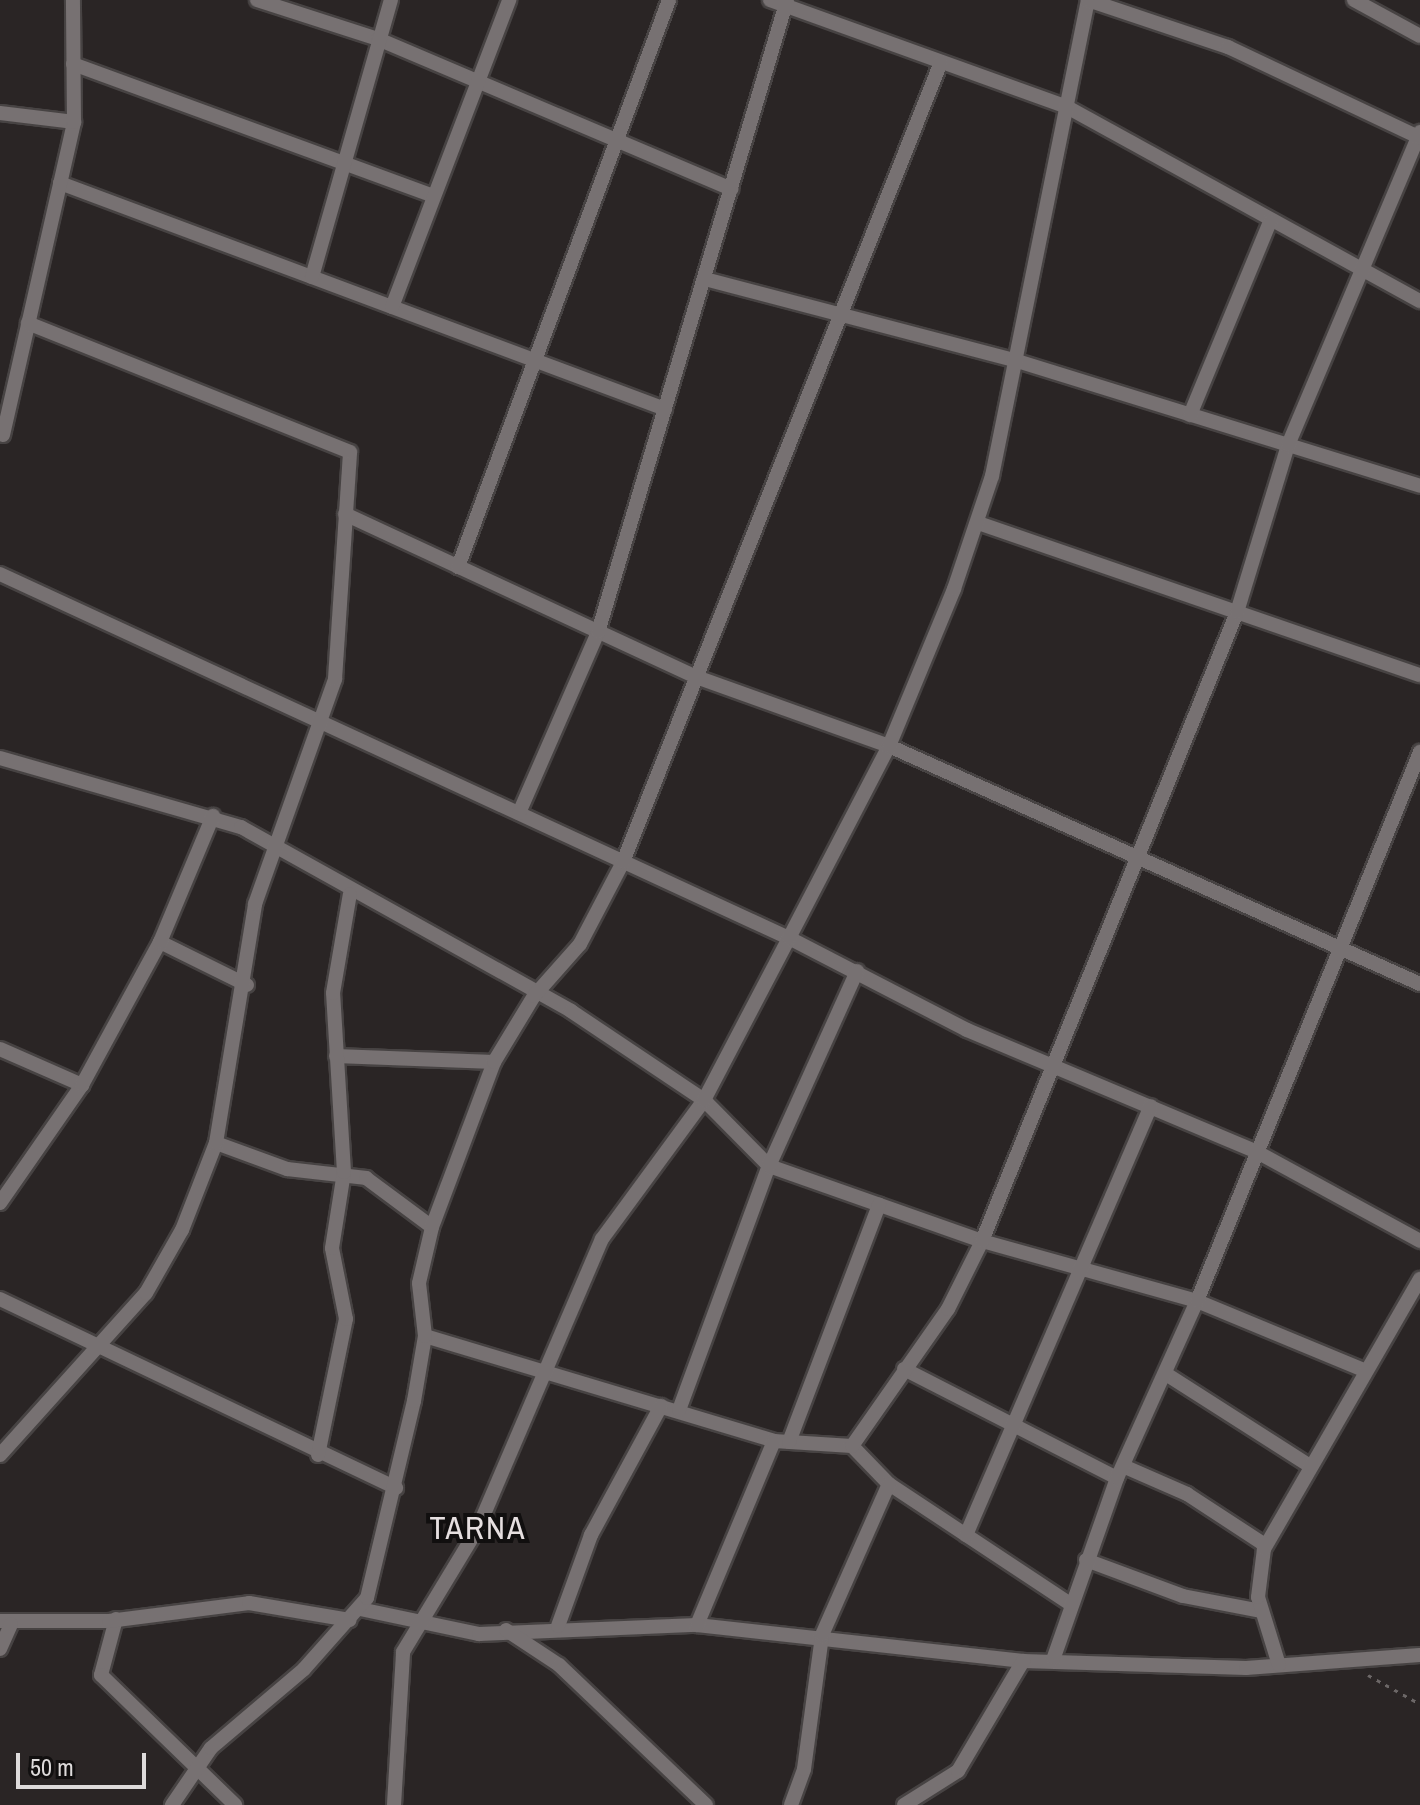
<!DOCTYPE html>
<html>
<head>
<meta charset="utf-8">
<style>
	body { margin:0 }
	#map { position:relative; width:1420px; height:1805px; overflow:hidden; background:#2a2525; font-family:"Archivo Narrow",sans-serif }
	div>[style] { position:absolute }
	.path>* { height:3px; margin-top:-1.5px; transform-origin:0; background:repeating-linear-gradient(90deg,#6c6767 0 4px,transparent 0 10px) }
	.roads { filter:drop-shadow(2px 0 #474343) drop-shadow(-2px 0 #474343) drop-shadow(0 2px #474343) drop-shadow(0 -2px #474343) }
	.minor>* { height:14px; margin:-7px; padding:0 7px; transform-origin:7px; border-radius:7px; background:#777172 }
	span { translate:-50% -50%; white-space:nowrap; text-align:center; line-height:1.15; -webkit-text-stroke:8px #110f0f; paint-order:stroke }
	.quarter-label { font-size:32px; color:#e6dfe0; letter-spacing:2px }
	.scale { position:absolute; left:16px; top:1753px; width:130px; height:36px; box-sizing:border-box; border:4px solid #dedbdb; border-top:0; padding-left:10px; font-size:24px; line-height:28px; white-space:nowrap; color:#dedbdb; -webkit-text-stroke:6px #110f0f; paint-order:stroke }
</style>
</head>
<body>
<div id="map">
	<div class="path">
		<i style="left:1368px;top:1675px;width:60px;rotate:29.1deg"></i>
	</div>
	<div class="roads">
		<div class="minor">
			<i style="left:257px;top:0;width:127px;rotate:17.9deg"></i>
			<i style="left:378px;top:39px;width:384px;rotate:23deg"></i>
			<i style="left:770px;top:0;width:316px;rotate:19.8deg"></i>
			<i style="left:1067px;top:107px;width:403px;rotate:28.8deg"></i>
			<i style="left:1354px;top:0;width:75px;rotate:28.6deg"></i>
			<i style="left:73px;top:64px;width:384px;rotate:20.1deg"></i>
			<i style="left:0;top:113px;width:75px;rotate:6.9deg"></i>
			<i style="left:60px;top:183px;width:646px;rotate:20.48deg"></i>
			<i style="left:312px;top:277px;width:288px;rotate:-74.1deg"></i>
			<i style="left:705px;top:279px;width:323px;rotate:14.7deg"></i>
			<i style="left:1017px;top:361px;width:422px;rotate:17.2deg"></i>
			<i style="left:392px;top:307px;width:329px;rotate:-69.1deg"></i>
			<i style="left:1190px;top:415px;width:209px;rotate:-67.5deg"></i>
			<i style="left:3px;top:435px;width:321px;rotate:-77.2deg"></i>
			<i style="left:74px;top:122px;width:122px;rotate:-90.5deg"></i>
			<i style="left:345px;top:514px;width:390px;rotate:24.9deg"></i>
			<i style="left:699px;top:678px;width:202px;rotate:19.7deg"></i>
			<i style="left:889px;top:746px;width:582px;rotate:24.14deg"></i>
			<i style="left:978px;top:523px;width:467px;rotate:19deg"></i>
			<i style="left:458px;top:567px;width:605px;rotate:-69.59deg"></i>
			<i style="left:0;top:574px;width:869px;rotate:24.77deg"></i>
			<i style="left:789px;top:938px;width:200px;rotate:27.3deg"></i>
			<i style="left:967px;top:1030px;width:315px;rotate:22.8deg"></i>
			<i style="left:1257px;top:1152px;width:186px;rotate:28.6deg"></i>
			<i style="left:0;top:758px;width:251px;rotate:16deg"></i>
			<i style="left:241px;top:827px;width:378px;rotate:29.1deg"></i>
			<i style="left:571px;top:1011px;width:160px;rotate:33.8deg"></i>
			<i style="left:704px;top:1100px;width:93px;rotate:45.4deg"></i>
			<i style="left:769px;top:1166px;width:226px;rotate:19.4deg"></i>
			<i style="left:982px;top:1241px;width:223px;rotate:15.6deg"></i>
			<i style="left:1197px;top:1301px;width:183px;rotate:22.5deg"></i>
			<i style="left:519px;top:813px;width:197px;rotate:-66.4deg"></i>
			<i style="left:598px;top:632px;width:660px;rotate:-73.35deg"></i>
			<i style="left:160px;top:942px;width:97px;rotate:26.3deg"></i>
			<i style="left:0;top:1049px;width:90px;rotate:23.7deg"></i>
			<i style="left:336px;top:1056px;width:158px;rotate:2.2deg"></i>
			<i style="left:216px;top:1143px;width:76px;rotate:20.1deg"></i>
			<i style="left:287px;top:1169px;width:80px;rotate:6.5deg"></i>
			<i style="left:366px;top:1178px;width:82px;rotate:36.6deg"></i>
			<i style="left:0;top:1203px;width:144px;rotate:-55.2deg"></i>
			<i style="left:82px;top:1085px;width:163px;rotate:-61.4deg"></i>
			<i style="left:160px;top:942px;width:137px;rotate:-67.2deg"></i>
			<i style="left:0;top:1299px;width:439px;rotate:25.5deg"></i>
			<i style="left:425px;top:1336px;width:364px;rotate:16.7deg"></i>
			<i style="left:774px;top:1441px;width:78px;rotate:3.7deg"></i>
			<i style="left:852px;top:1446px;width:53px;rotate:45.8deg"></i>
			<i style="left:889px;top:1484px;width:217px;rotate:33.5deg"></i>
			<i style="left:904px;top:1369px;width:239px;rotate:27.1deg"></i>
			<i style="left:1166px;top:1374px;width:167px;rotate:32.6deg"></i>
			<i style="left:679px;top:1410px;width:260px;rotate:-69.8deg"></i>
			<i style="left:769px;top:1166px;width:214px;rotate:-65.7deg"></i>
			<i style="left:789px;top:1442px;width:254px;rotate:-69.2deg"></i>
			<i style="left:852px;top:1446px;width:167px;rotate:-55deg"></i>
			<i style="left:948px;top:1309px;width:76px;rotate:-63.4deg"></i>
			<i style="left:982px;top:1241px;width:679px;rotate:-67.93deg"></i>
			<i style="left:1237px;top:612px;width:175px;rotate:-73deg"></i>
			<i style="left:1288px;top:445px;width:340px;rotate:-67.1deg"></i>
			<i style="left:0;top:1455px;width:218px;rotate:-48deg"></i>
			<i style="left:146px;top:1293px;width:73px;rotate:-60.3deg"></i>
			<i style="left:182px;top:1230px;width:93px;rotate:-68.7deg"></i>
			<i style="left:216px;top:1143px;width:242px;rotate:-80.7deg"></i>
			<i style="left:255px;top:904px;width:239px;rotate:-70.4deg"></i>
			<i style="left:335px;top:679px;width:227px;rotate:-86.2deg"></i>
			<i style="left:350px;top:452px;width:347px;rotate:-158.2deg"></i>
			<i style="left:318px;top:1455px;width:139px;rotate:-78.4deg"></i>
			<i style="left:346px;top:1319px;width:72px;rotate:-101.2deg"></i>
			<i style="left:332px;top:1248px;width:77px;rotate:-81deg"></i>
			<i style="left:344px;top:1172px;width:179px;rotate:-93.5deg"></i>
			<i style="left:333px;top:993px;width:100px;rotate:-80.3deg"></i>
			<i style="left:1123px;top:1466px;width:70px;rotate:23.6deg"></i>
			<i style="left:1187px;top:1494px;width:93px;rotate:33.2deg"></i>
			<i style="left:966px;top:1535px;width:467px;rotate:-66.7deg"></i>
			<i style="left:1086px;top:1560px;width:103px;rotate:20.4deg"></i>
			<i style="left:1183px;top:1596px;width:79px;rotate:10.9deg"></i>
			<i style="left:360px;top:1609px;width:122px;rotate:11.9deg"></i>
			<i style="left:479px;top:1634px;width:218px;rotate:-2.4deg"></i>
			<i style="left:697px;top:1625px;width:328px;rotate:6.3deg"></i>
			<i style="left:1023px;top:1661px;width:223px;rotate:1.8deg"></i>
			<i style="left:1246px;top:1668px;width:174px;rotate:-4.3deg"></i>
			<i style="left:116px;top:1619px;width:58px;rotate:105deg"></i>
			<i style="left:101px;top:1675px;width:187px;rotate:44.1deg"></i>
			<i style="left:0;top:1621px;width:109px"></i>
			<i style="left:109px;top:1621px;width:141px;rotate:-7.3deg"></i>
			<i style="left:249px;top:1603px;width:102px;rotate:9.6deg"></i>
			<i style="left:697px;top:1625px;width:199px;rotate:-67.3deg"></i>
			<i style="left:558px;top:1626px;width:97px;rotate:-70.1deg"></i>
			<i style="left:591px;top:1535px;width:147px;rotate:-61.5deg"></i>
			<i style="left:506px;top:1630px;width:64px;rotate:33.4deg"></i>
			<i style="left:559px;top:1665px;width:203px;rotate:43.6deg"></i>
			<i style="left:0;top:1649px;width:27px;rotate:-66deg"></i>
			<i style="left:1054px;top:1657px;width:190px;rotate:-70.6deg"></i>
			<i style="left:1117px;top:1478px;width:194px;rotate:-65.7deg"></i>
			<i style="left:1197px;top:1301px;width:593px;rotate:-67.89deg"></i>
			<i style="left:1279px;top:1665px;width:71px;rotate:-107.2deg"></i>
			<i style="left:1258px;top:1597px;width:48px;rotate:-82.9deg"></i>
			<i style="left:1264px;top:1549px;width:312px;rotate:-60deg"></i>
			<i style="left:172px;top:1805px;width:69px;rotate:-55.6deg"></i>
			<i style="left:211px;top:1748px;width:122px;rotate:-40.3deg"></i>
			<i style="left:304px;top:1669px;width:95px;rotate:-48.4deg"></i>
			<i style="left:367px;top:1598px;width:203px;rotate:-76.6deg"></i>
			<i style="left:414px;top:1401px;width:66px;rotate:-80.4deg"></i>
			<i style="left:425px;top:1336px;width:53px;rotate:-96.5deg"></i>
			<i style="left:419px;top:1283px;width:57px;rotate:-76.9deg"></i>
			<i style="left:432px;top:1227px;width:176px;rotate:-69.4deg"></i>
			<i style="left:494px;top:1062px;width:77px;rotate:-58.8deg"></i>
			<i style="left:534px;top:996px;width:69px;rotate:-48.5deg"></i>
			<i style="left:580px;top:944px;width:93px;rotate:-62.3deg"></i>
			<i style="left:623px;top:862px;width:861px;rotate:-68.32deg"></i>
			<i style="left:394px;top:1805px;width:153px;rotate:-86.6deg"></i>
			<i style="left:403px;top:1652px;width:145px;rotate:-58.8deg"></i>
			<i style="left:478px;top:1528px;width:314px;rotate:-66.8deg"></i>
			<i style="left:602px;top:1239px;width:172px;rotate:-53.7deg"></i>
			<i style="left:704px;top:1100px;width:183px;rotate:-62.3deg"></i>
			<i style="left:789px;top:938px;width:216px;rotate:-62.5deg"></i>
			<i style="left:889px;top:746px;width:170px;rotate:-67.5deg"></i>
			<i style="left:954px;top:589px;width:119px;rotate:-71.4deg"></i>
			<i style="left:992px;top:476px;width:486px;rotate:-78.6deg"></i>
			<i style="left:1088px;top:0;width:148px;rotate:18.6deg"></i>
			<i style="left:1228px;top:47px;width:210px;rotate:25.3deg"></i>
			<i style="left:791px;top:1805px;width:38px;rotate:-70deg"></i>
			<i style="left:804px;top:1769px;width:135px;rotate:-82.3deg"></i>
			<i style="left:822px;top:1635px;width:165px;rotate:-66.1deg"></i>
			<i style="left:904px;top:1805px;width:64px;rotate:-32.2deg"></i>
			<i style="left:958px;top:1771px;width:128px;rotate:-59.4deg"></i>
		</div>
	</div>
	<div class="quarter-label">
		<span style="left:478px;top:1528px">TARNA</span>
	</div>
	<div class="scale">50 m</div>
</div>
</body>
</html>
